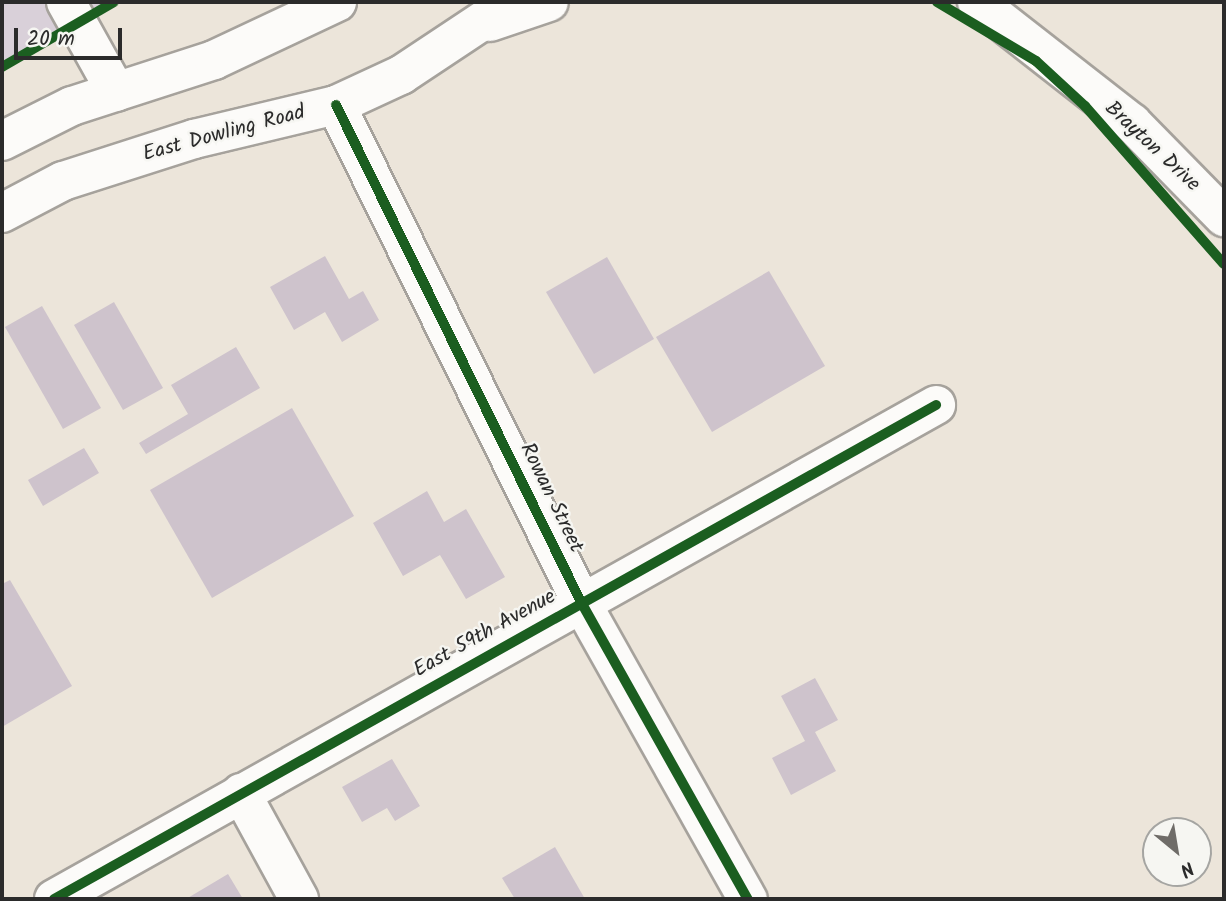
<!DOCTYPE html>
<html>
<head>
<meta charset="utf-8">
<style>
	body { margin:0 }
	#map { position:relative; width:1226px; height:901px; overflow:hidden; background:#ece5da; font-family:Kalam,sans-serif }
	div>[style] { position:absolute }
	.industrial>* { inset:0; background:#d9d0d9 }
	.building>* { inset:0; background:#cec3cc }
	.roads { filter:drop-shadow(2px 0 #a6a29c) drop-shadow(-2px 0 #a6a29c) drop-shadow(0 2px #a6a29c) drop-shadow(0 -2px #a6a29c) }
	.minor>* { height:38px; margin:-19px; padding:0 19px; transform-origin:19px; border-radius:19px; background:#fcfbf9 }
	.major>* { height:38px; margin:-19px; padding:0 19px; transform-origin:19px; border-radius:19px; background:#fcfbf9 }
	.cycleway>* { height:10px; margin:-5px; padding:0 5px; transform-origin:5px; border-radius:5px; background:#1b5e20 }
	span { translate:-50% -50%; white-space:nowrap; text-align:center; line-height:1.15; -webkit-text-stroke:5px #f6f6f2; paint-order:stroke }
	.street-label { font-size:21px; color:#2b2b2b }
	.frame { position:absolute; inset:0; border:4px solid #2b2b2b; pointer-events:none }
	.north { position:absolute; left:1142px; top:817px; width:70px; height:70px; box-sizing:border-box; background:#f6f6f2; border:2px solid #a5a5a2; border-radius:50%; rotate:150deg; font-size:19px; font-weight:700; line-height:28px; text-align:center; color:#2b2b2b }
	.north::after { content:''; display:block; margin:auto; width:24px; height:32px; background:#6f6c68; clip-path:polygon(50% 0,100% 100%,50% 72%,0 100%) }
	.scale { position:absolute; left:14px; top:28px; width:108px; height:32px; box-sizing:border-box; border:4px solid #2b2b2b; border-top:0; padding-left:9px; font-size:21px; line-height:24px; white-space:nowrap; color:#2b2b2b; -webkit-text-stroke:5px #f6f6f2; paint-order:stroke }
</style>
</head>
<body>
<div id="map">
	<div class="industrial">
		<i style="clip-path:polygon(2px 2px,106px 2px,2px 63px)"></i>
	</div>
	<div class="building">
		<i style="clip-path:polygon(325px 256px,349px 299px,363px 291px,379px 320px,342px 342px,325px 312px,294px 330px,270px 287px)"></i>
		<i style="clip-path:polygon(607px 257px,654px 339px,594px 374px,546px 292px)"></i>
		<i style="clip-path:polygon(769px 271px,825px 366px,712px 432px,656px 337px)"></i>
		<i style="clip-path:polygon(114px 302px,163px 388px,123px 410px,74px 325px)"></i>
		<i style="clip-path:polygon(42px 306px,101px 408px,63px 429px,5px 327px)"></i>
		<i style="clip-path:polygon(236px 347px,260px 388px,146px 454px,139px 443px,188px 414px,171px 385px)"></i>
		<i style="clip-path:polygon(292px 408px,354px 516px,212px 598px,150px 490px)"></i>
		<i style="clip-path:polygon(84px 448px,99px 473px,43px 506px,28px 480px)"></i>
		<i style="clip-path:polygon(427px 491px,444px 522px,466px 509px,505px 577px,466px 599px,440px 555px,403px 576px,373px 523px)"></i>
		<i style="clip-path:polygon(10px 580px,72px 686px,2px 727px,2px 584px)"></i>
		<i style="clip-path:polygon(815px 678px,838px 720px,815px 732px,836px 771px,791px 795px,772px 758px,805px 741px,781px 696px)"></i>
		<i style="clip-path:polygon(392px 759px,420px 806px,395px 821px,387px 808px,362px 822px,342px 787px)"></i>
		<i style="clip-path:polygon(555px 847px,585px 899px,515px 899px,502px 878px)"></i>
		<i style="clip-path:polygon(228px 874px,243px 899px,186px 899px)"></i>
	</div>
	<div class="roads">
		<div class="minor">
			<i style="left:66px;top:2px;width:103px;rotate:60.9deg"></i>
			<i style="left:336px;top:105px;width:554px;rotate:63.76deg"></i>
			<i style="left:581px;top:602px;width:341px;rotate:60.7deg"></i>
			<i style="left:241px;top:793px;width:121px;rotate:61.3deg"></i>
			<i style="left:54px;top:899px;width:1011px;rotate:-29.25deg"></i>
		</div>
		<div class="major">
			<i style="left:977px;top:2px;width:197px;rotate:38deg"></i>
			<i style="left:1132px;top:123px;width:132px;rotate:45.6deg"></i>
			<i style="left:490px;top:22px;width:62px;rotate:-18.7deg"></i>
			<i style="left:2px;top:141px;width:78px;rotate:-26.6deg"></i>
			<i style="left:72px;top:106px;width:149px;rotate:-17.9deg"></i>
			<i style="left:214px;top:60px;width:136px;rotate:-25.2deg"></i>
			<i style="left:2px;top:213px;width:69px;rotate:-27.7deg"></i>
			<i style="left:63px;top:181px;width:138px;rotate:-17.8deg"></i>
			<i style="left:194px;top:139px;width:146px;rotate:-13.5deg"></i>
			<i style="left:336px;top:105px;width:72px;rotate:-24.8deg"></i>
			<i style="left:401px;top:75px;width:132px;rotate:-33.6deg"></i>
		</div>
	</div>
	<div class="cycleway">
		<i style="left:937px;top:2px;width:115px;rotate:30.8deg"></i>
		<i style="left:1036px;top:61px;width:67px;rotate:42.6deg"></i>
		<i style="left:1085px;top:106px;width:210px;rotate:48.7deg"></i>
		<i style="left:2px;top:67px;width:129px;rotate:-30.1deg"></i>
		<i style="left:336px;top:105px;width:554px;rotate:63.76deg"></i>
		<i style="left:581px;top:602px;width:341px;rotate:60.7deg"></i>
		<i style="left:54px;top:899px;width:1011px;rotate:-29.25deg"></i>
	</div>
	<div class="street-label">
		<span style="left:224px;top:134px;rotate:-15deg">East Dowling Road</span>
		<span style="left:1152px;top:147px;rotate:43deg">Brayton Drive</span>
		<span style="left:551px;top:498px;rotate:64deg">Rowan Street</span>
		<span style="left:485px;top:634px;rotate:-29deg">East 59th Avenue</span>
	</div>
	<div class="frame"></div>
	<div class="north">N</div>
	<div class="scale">20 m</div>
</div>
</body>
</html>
